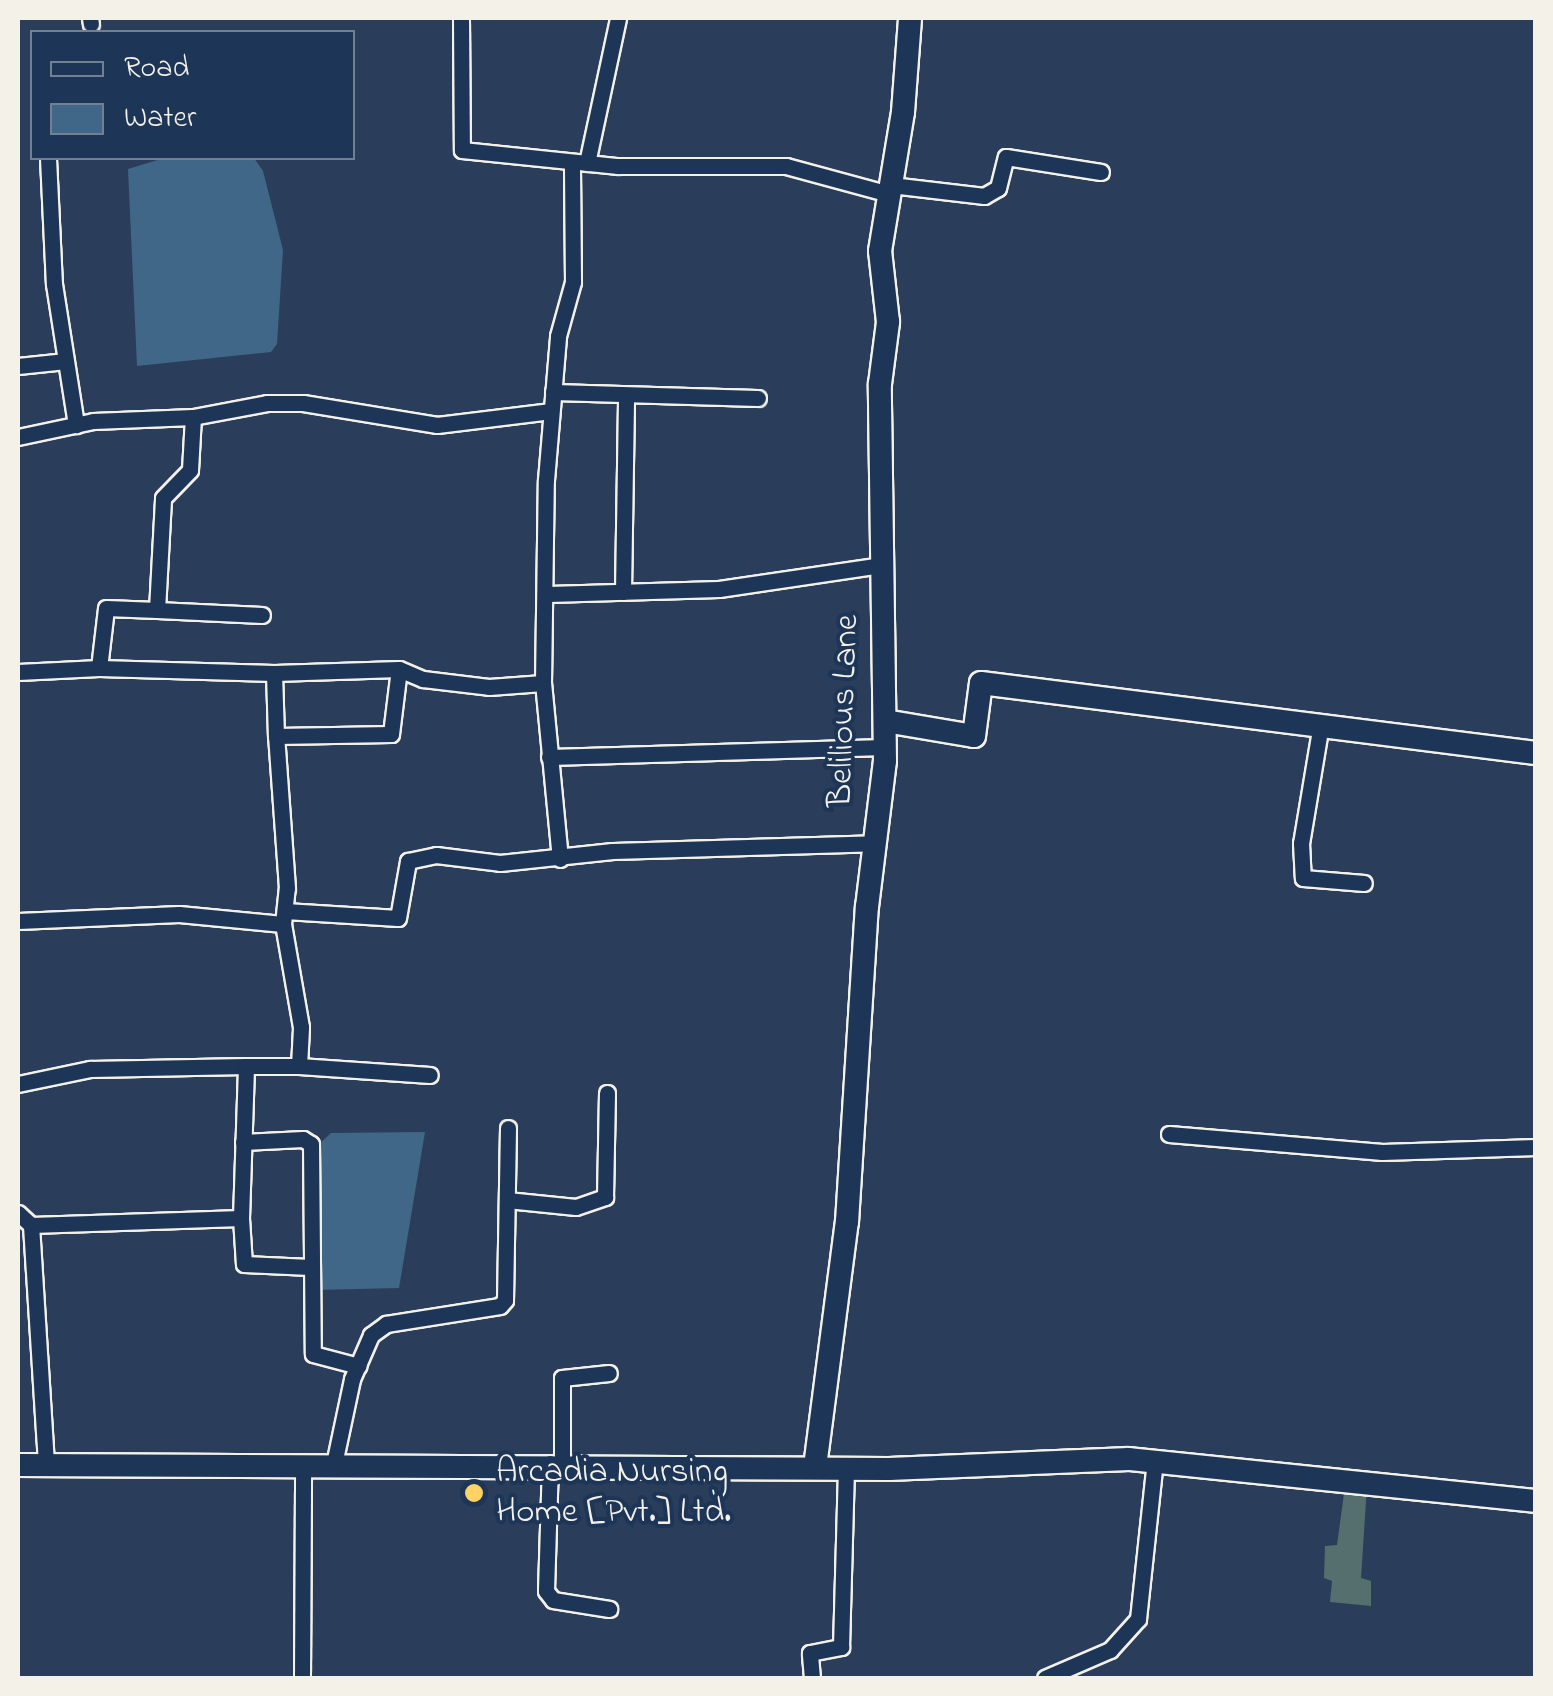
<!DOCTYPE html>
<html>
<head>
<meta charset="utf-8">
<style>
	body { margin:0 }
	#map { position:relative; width:1553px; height:1696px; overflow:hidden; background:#2a3e5b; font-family:"Indie Flower",sans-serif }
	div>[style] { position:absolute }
	.green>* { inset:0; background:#546f6d }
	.water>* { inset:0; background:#406787 }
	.roads { filter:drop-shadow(2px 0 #f4f1e8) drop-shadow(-2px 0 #f4f1e8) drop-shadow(0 2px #f4f1e8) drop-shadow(0 -2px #f4f1e8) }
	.street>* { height:15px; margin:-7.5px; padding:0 7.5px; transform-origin:7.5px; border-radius:7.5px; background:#1d3557 }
	.secondary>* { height:22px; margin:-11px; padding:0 11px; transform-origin:11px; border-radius:11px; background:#1d3557 }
	.dots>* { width:28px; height:28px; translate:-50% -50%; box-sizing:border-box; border:5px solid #1d3557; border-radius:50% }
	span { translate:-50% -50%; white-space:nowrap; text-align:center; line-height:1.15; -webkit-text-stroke:8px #1d3557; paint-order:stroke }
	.street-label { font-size:35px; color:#f4f1e8 }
	.poi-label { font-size:35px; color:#f4f1e8 }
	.left { translate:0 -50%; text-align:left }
	.frame { position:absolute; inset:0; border:20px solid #f4f1e8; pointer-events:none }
	.legend { position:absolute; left:30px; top:30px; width:325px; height:130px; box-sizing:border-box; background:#1d3557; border:2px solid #738091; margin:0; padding:12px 18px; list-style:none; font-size:30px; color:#f4f1e8 }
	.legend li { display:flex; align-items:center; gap:20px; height:50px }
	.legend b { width:50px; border:2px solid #738091 }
</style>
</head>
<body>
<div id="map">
	<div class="green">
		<i style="clip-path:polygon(1345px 1486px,1367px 1486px,1361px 1578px,1371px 1581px,1371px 1606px,1330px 1602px,1332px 1581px,1324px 1578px,1325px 1546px,1337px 1545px)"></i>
	</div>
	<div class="water">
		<i style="clip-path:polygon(164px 158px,254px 158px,263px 171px,283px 250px,277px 344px,271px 352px,137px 366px,128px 169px)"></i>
		<i style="clip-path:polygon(425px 1132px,399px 1288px,314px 1290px,317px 1146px,331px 1133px)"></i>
	</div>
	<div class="roads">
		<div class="street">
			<i style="left:90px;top:18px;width:6px;rotate:81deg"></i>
			<i style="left:461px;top:18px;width:132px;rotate:89.6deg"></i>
			<i style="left:462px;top:150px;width:157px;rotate:5.9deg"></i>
			<i style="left:618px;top:166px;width:168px"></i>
			<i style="left:786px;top:166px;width:107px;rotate:15.2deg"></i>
			<i style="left:48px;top:158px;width:126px;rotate:87.3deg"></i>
			<i style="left:54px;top:284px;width:143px;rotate:81.1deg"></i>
			<i style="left:587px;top:163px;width:148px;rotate:-77.9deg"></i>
			<i style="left:891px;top:185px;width:94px;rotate:6.7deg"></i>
			<i style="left:984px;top:196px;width:16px;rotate:-30deg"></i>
			<i style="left:998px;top:188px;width:32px;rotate:-76deg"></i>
			<i style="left:1006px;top:157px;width:96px;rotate:9deg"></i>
			<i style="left:18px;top:366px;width:48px;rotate:-5.9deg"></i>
			<i style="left:553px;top:392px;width:205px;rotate:1.7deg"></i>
			<i style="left:18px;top:437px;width:77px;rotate:-12deg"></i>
			<i style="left:93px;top:421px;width:100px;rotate:-2.3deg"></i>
			<i style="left:193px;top:417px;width:75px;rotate:-10.7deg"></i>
			<i style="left:267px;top:403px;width:36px"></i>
			<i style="left:303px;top:403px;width:136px;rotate:9.3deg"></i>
			<i style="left:437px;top:425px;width:115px;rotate:-7deg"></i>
			<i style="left:623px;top:592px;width:195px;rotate:-89.1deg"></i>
			<i style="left:548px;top:594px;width:171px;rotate:-1.7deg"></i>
			<i style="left:719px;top:589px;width:165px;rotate:-8.4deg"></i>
			<i style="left:157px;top:610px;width:105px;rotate:2.7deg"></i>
			<i style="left:99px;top:668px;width:175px;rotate:1.6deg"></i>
			<i style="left:274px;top:673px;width:63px;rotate:88.2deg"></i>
			<i style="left:276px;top:736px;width:115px;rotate:-1deg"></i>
			<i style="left:391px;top:734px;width:65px;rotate:-83deg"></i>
			<i style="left:399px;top:669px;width:26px;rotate:23deg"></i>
			<i style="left:423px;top:679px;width:66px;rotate:6.9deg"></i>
			<i style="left:489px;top:687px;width:54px;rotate:-4.2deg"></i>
			<i style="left:18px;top:672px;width:81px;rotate:-2.8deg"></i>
			<i style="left:99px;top:668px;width:60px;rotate:-83.3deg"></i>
			<i style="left:106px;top:608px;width:51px;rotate:2.2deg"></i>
			<i style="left:157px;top:610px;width:112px;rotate:-86.9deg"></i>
			<i style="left:163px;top:498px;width:39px;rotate:-46deg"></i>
			<i style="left:190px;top:470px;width:53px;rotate:-86.8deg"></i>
			<i style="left:274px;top:673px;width:125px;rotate:-1.8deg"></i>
			<i style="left:1320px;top:730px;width:115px;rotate:99.5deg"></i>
			<i style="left:1301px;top:843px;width:35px;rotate:87deg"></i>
			<i style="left:1303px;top:878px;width:61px;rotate:4.7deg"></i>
			<i style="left:549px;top:757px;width:336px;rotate:-1.7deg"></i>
			<i style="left:560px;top:859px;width:177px;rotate:-95.5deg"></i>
			<i style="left:543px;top:683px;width:203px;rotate:-89.2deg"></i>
			<i style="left:546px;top:480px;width:144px;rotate:-85.2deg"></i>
			<i style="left:558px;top:336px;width:56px;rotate:-74.5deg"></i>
			<i style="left:573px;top:282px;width:119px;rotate:-90.5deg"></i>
			<i style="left:285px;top:911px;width:113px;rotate:3.5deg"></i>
			<i style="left:398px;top:918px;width:58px;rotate:-80deg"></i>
			<i style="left:408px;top:861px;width:29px;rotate:-12deg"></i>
			<i style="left:436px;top:855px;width:64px;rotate:7.1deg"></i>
			<i style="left:500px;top:863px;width:113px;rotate:-6.1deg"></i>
			<i style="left:612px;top:851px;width:263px;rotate:-1.7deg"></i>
			<i style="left:18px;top:921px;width:161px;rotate:-2.5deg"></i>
			<i style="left:179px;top:914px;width:104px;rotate:5.5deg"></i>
			<i style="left:283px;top:924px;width:36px;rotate:-84deg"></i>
			<i style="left:287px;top:888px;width:152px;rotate:-94.1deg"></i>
			<i style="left:299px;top:1066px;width:131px;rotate:3.9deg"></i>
			<i style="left:18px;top:1084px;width:74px;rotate:-11.8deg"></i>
			<i style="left:90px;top:1069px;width:156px;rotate:-1.1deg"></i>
			<i style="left:1169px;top:1134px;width:214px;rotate:4.8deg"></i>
			<i style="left:1382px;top:1152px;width:154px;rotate:-1.9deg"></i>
			<i style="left:243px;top:1142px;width:60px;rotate:-2.9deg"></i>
			<i style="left:303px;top:1139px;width:9px;rotate:32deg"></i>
			<i style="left:311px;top:1144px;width:210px;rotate:89.5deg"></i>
			<i style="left:313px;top:1354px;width:47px;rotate:14.9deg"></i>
			<i style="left:507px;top:1200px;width:69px;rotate:5.8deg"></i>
			<i style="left:576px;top:1207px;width:31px;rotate:-19deg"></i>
			<i style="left:605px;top:1197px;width:104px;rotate:-88.9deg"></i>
			<i style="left:18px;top:1213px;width:18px;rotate:43deg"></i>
			<i style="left:31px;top:1225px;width:210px;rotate:-1.9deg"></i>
			<i style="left:241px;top:1218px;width:152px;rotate:-88.1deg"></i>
			<i style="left:246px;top:1066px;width:53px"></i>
			<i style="left:299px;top:1066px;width:39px;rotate:-87deg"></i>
			<i style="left:301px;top:1027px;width:105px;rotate:-99.9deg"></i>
			<i style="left:241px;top:1218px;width:46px;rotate:86.3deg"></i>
			<i style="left:244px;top:1264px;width:66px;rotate:2.6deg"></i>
			<i style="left:31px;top:1225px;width:240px;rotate:86.4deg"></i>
			<i style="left:550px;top:1463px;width:128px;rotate:91.8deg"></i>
			<i style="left:546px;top:1591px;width:11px;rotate:52deg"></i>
			<i style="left:553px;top:1600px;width:57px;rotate:9.1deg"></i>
			<i style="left:562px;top:1463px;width:85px;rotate:-90deg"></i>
			<i style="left:562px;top:1378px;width:47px;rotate:-6.1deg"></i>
			<i style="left:334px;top:1464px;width:87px;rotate:-78deg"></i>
			<i style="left:352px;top:1379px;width:48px;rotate:-66.6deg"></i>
			<i style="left:371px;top:1335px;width:19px;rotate:-36deg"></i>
			<i style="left:386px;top:1324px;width:115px;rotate:-9deg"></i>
			<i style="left:500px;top:1306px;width:8px;rotate:-50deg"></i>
			<i style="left:505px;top:1300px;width:172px;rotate:-89deg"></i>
			<i style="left:302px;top:1678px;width:214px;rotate:-89.7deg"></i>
			<i style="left:812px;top:1678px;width:25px;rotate:-95deg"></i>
			<i style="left:810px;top:1653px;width:32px;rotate:-11deg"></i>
			<i style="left:841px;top:1647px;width:179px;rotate:-88.4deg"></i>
			<i style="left:1045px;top:1678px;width:71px;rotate:-23.3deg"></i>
			<i style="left:1110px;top:1650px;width:42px;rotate:-47.9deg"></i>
			<i style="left:1138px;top:1619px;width:159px;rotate:-83.9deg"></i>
		</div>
		<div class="secondary">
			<i style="left:885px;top:721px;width:90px;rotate:9.6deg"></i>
			<i style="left:974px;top:736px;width:53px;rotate:-82.5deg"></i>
			<i style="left:981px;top:683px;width:559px;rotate:7.19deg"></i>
			<i style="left:18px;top:1465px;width:871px;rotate:0.26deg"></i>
			<i style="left:889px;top:1469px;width:240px;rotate:-2.4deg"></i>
			<i style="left:1129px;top:1459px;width:409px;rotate:5.9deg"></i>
			<i style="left:815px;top:1467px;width:247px;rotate:-82.6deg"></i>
			<i style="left:847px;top:1222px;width:316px;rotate:-86.4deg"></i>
			<i style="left:867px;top:907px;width:147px;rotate:-83deg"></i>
			<i style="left:885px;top:761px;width:377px;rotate:-90.8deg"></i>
			<i style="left:880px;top:384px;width:63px;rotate:-82.6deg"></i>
			<i style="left:888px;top:322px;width:71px;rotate:-96.4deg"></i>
			<i style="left:880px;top:251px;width:141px;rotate:-80.6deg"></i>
			<i style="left:903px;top:112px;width:94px;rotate:-85.7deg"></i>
		</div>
	</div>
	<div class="dots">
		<i style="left:474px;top:1493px;background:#ffd166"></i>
	</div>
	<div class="street-label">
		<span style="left:845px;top:711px;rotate:-88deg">Belilious Lane</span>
	</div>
	<div class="poi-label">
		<span class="left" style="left:496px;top:1493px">Arcadia Nursing<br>Home [Pvt.] Ltd.</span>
	</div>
	<div class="frame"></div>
	<ul class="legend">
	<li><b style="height:12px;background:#1d3557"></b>Road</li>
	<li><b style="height:28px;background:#406787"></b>Water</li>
	</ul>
</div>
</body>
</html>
